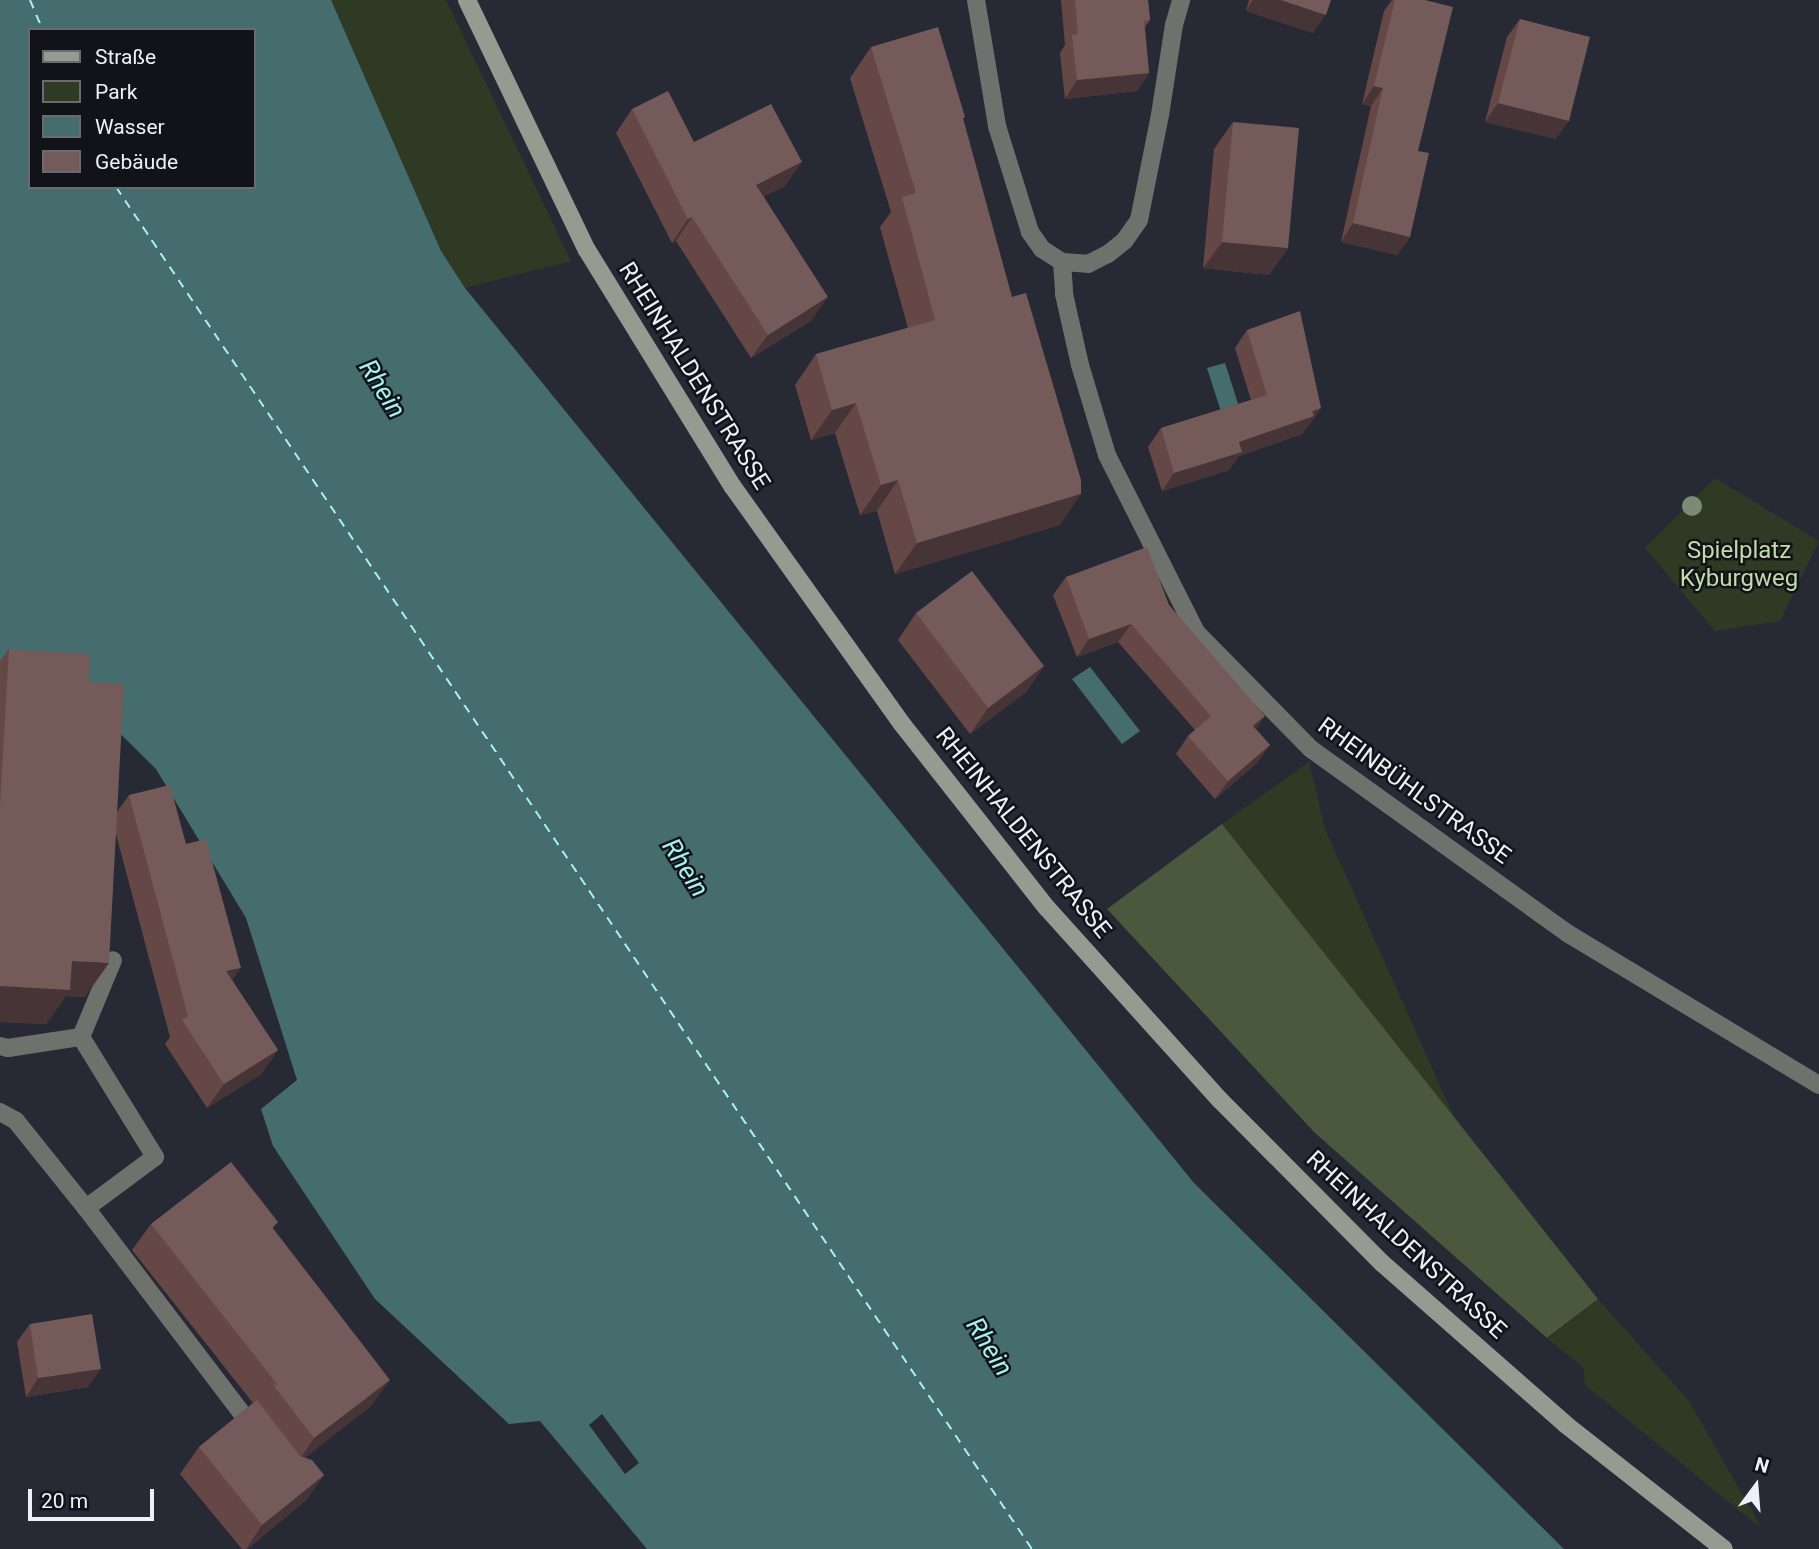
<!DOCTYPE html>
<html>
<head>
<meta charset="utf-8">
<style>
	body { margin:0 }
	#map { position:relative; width:1819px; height:1549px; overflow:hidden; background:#272a35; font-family:Roboto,sans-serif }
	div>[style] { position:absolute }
	.green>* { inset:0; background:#2f3a25 }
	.forest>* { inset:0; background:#4a583d }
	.water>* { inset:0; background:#456d6d }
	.pier>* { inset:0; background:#272a35 }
	.ferry>* { height:2px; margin-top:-1px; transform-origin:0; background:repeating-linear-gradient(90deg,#a5f2f1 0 9px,transparent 0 16px) }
	.service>* { height:18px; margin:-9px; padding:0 9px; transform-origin:9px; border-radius:9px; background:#6f726c }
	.minor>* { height:18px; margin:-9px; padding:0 9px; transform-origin:9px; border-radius:9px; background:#6f726c }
	.secondary>* { height:18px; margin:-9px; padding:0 9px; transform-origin:9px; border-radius:9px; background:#969a91 }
	.trees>* { width:20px; height:20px; margin:-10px; border-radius:50%; background:#7b8b74 }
	.wall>* { inset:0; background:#654846 }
	.shaded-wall>* { inset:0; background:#463437 }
	.building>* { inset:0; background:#745a59 }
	span { translate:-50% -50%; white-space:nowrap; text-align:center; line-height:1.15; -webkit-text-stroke:5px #121318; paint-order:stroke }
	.street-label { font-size:24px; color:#eef0f7 }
	.park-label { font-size:24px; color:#bfdba7 }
	.water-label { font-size:26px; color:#a5f2f1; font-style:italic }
	.legend { position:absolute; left:28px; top:28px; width:228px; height:161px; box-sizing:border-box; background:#121318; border:2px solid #6a6b71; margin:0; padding:9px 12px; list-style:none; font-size:21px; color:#eef0f7 }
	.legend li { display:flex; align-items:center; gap:14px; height:35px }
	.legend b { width:35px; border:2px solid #6a6b71 }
	.north { position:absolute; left:1721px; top:1451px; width:70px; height:70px; -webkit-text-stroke:5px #121318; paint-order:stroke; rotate:16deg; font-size:19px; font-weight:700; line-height:28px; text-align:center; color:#eef0f7 }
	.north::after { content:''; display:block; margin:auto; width:24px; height:32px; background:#eef0f7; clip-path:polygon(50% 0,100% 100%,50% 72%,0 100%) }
	.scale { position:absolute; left:28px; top:1489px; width:126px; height:32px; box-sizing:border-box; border:4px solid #eef0f7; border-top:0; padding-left:9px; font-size:21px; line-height:24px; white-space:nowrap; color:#eef0f7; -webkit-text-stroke:5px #121318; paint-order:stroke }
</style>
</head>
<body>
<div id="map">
	<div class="green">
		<i style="clip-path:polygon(331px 0,446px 0,571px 261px,465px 288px,441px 251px)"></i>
		<i style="clip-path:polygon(1715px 478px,1819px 541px,1780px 621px,1715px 631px,1645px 548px)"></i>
		<i style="clip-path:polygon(1309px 762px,1325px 829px,1455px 1119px,1222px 824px)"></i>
		<i style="clip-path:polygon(1598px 1299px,1689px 1401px,1762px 1529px,1585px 1385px,1583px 1367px,1548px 1339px)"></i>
	</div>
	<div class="forest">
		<i style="clip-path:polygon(1222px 824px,1598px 1299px,1547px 1338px,1314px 1132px,1107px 909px)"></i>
	</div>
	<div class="water">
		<i style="clip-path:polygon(evenodd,0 0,331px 0,441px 251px,465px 288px,1194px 1183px,1564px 1549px,647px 1549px,540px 1421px,509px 1424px,375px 1299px,273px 1146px,261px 1109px,297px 1080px,246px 918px,156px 769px,68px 682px,0 677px,0 0,30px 30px,254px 30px,254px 187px,30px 187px,30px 30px)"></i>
		<i style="clip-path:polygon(1225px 363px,1242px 416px,1224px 421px,1207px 368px)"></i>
		<i style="clip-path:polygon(1090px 667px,1140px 731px,1122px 744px,1072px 679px)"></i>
	</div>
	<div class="pier">
		<i style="clip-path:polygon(602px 1414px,639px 1463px,625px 1474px,589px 1425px)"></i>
	</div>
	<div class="ferry">
		<i style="left:30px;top:0;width:33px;rotate:67deg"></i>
		<i style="left:116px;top:187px;width:1641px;rotate:56.08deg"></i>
	</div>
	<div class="service">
		<i style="left:81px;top:1037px;width:141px;rotate:58.3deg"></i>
		<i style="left:155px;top:1157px;width:86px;rotate:143.5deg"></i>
		<i style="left:0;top:1046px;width:8px;rotate:14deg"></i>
		<i style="left:8px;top:1048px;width:74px;rotate:-8.6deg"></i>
		<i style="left:81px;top:1037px;width:83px;rotate:-67.4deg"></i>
		<i style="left:0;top:1112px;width:18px;rotate:29deg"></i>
		<i style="left:16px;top:1121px;width:112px;rotate:51.2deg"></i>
		<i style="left:86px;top:1208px;width:280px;rotate:52.8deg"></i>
	</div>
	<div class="minor">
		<i style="left:976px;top:0;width:128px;rotate:80.5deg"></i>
		<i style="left:997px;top:126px;width:111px;rotate:72.7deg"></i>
		<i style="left:1030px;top:232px;width:21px;rotate:55deg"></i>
		<i style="left:1042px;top:249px;width:24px;rotate:33deg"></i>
		<i style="left:1062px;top:262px;width:26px;rotate:4deg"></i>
		<i style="left:1088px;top:264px;width:22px;rotate:-27deg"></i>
		<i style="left:1108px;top:254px;width:22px;rotate:-39deg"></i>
		<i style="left:1125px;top:240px;width:24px;rotate:-55deg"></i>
		<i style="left:1139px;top:220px;width:107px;rotate:-78.7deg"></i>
		<i style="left:1160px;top:115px;width:91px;rotate:-81.2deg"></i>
		<i style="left:1174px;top:25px;width:26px;rotate:-74deg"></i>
		<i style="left:1062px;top:262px;width:32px;rotate:86deg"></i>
		<i style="left:1064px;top:294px;width:73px;rotate:77.3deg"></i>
		<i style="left:1080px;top:365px;width:94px;rotate:73.3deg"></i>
		<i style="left:1107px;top:455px;width:198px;rotate:63.3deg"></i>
		<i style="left:1196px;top:632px;width:164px;rotate:45.5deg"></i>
		<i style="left:1311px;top:749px;width:315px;rotate:35.7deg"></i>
		<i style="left:1567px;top:933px;width:294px;rotate:31.1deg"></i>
	</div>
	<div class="secondary">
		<i style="left:467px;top:0;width:277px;rotate:64.4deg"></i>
		<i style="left:587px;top:250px;width:278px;rotate:58.4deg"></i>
		<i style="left:733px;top:487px;width:291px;rotate:54.5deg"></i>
		<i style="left:902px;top:724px;width:234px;rotate:51.8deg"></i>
		<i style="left:1047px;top:908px;width:258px;rotate:48deg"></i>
		<i style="left:1220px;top:1100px;width:230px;rotate:45.2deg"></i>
		<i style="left:1382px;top:1263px;width:244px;rotate:41.3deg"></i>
		<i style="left:1565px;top:1424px;width:202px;rotate:38.2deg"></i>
	</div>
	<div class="trees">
		<i style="left:1692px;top:506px"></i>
	</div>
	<div class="wall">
		<i style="clip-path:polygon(1061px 0,1148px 0,1150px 20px,1145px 27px,1149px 73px,1137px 91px,1065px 99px,1060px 53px,1065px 45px)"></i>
		<i style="clip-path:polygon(1249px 0,1331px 0,1313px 33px,1246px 11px)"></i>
		<i style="clip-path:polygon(1392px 0,1425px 0,1418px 151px,1410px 237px,1397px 255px,1341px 242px,1371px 106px,1362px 104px,1384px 11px)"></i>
		<i style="clip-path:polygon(1520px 19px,1556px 139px,1485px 122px,1507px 37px)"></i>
		<i style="clip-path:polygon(871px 47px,963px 120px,1060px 525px,895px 574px,877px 511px,860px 515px,835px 433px,811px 440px,795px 385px,816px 354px,908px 328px,880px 227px,891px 212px,850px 78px)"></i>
		<i style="clip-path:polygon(632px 109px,694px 142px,785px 186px,764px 196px,812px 320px,751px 358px,676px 241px,672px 243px,616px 133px)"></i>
		<i style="clip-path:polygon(1233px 122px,1288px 248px,1269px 275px,1203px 268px,1214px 149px)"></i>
		<i style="clip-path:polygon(1247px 330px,1321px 408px,1302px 434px,1239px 456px,1229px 470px,1162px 491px,1148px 447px,1161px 428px,1251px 400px,1235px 348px)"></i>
		<i style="clip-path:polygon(1066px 577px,1169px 605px,1256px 729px,1270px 745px,1257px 763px,1215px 799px,1176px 754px,1188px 736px,1195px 730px,1118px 642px,1077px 657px,1053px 595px)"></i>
		<i style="clip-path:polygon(916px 613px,1044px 666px,1026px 692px,970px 734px,898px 640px)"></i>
		<i style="clip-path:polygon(9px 649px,89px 682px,117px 812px,129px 795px,186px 844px,232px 980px,278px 1050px,261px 1074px,207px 1108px,165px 1044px,170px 1037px,116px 834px,85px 997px,66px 996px,46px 1024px,0 1022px,0 661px)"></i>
		<i style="clip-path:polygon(278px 1222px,273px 1228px,371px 1406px,304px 1458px,324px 1475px,305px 1501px,247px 1549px,242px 1549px,180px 1474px,199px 1447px,253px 1403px,132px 1250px,151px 1224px)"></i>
		<i style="clip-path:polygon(30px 1324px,88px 1387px,26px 1397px,17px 1342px)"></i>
	</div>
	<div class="shaded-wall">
		<i style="clip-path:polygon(1253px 0,1281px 0,1326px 15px,1313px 33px,1246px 11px)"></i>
		<i style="clip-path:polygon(1149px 73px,1137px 91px,1065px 99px,1077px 80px)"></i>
		<i style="clip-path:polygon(1374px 86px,1383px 88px,1371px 106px,1362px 104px)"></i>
		<i style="clip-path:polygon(1498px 103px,1569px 121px,1556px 139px,1485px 122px)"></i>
		<i style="clip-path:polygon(802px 162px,785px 186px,740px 208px,756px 185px)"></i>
		<i style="clip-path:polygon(692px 217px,676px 241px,672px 243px,688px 219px)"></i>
		<i style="clip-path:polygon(1353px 223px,1410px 237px,1397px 255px,1341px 242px)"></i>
		<i style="clip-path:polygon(1222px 242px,1288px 248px,1269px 275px,1203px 268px)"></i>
		<i style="clip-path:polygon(828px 297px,812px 320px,751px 358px,768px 335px)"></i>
		<i style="clip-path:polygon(856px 403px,835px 433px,811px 440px,832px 410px)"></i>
		<i style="clip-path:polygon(1321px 408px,1302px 434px,1239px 456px,1229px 470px,1162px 491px,1174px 473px,1239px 442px)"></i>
		<i style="clip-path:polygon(898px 480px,877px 511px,860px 515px,881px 485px)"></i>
		<i style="clip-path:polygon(1081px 494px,1060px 525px,895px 574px,917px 543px)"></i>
		<i style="clip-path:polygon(1131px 624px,1118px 642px,1077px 657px,1089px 639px)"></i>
		<i style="clip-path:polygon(1044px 666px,1026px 692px,970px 734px,988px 708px)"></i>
		<i style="clip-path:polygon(1265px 716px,1253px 734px,1253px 726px)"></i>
		<i style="clip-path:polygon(1270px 745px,1257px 763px,1215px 799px,1228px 781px)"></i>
		<i style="clip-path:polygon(72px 961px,109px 963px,85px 997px,66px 996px,46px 1024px,0 1022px,0 986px)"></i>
		<i style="clip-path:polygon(241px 968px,224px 992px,226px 971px)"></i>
		<i style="clip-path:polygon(278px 1050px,261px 1074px,207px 1108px,224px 1084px)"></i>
		<i style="clip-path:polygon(101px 1369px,88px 1387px,26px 1397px,38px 1378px)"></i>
		<i style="clip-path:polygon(390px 1380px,371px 1406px,296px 1465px,314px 1438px)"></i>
		<i style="clip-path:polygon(324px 1475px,305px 1501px,246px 1549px,262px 1525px)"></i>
	</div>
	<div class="building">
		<i style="clip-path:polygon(1075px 0,1148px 0,1150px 20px,1144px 21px,1149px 73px,1077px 80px,1072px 35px,1078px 34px)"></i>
		<i style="clip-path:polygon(1281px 0,1331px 0,1326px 15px)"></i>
		<i style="clip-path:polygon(1395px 0,1425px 0,1453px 7px,1418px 151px,1429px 153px,1410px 237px,1353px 223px,1383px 88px,1374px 86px)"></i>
		<i style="clip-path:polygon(1520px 19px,1590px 37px,1569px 121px,1498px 103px)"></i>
		<i style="clip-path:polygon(938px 27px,965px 117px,963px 118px,1012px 297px,1026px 293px,1081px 480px,1081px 494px,917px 543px,898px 480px,881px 485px,856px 403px,832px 410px,816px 354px,935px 320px,902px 197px,916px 193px,871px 47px)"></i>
		<i style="clip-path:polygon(668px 91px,694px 142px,771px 104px,802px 162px,756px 185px,828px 297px,768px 335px,692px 217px,688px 219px,632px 109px)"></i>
		<i style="clip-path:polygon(1233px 122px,1299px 128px,1288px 248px,1222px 242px)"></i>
		<i style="clip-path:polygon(1300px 311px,1321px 408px,1312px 411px,1314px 416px,1239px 442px,1242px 452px,1174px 473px,1161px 428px,1267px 395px,1247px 330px)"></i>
		<i style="clip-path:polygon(1147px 547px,1169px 605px,1265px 716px,1253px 726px,1270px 745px,1228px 781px,1188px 736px,1211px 716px,1131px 624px,1089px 639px,1066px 577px)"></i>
		<i style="clip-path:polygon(972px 571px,1044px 666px,988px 708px,916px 613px)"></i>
		<i style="clip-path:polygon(9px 649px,90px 654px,89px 682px,124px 684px,109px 963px,72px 961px,70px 990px,0 986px,0 808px)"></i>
		<i style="clip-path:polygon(170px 785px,186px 844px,206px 839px,241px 968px,226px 971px,278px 1050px,224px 1084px,182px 1020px,188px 1016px,129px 795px)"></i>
		<i style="clip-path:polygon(231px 1162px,278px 1222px,272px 1227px,390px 1380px,314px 1438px,274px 1386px,277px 1384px,151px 1224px)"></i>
		<i style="clip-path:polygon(92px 1314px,101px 1369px,38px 1378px,30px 1324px)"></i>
		<i style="clip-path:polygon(257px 1400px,300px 1456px,312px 1460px,324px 1475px,262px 1525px,199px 1447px)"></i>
	</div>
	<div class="street-label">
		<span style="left:694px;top:376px;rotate:58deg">RHEINHALDENSTRASSE</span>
		<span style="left:1414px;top:791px;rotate:36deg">RHEINBÜHLSTRASSE</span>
		<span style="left:1023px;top:833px;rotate:51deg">RHEINHALDENSTRASSE</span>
		<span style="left:1406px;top:1245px;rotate:43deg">RHEINHALDENSTRASSE</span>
	</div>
	<div class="park-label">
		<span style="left:1739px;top:565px">Spielplatz<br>Kyburgweg</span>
	</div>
	<div class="water-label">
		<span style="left:382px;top:389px;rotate:58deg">Rhein</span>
		<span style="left:685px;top:868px;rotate:58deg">Rhein</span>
		<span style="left:989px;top:1347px;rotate:58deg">Rhein</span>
	</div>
	<ul class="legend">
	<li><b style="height:9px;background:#969a91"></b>Straße</li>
	<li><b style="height:19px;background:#2f3a25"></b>Park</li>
	<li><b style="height:19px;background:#456d6d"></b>Wasser</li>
	<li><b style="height:19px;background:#745a59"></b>Gebäude</li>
	</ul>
	<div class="north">N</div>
	<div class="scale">20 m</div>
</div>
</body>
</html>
